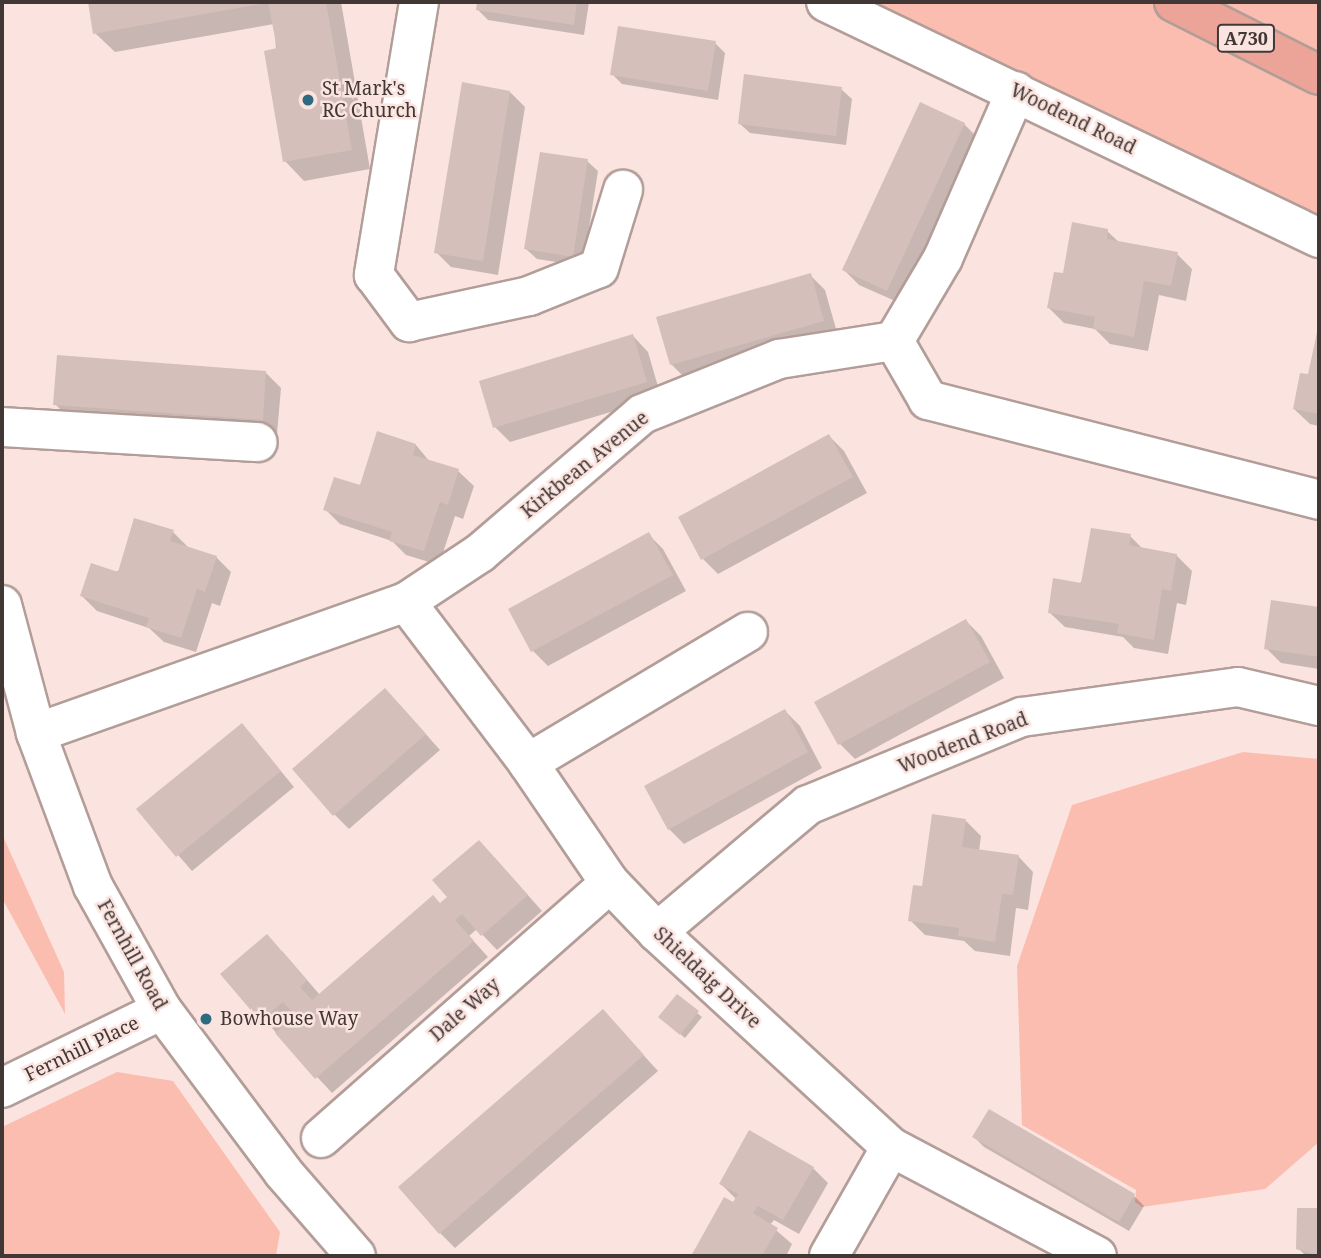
<!DOCTYPE html>
<html>
<head>
<meta charset="utf-8">
<style>
	body { margin:0 }
	#map { position:relative; width:1321px; height:1258px; overflow:hidden; background:#fbe4df; font-family:"Noto Serif",serif }
	div>[style] { position:absolute }
	.green>* { inset:0; background:#fbbdb0 }
	.shadow>* { inset:0; background:#0003 }
	.building>* { inset:0; background:#d4bfba }
	.roads { filter:drop-shadow(2px 0 #b29d98) drop-shadow(-2px 0 #b29d98) drop-shadow(0 2px #b29d98) drop-shadow(0 -2px #b29d98) }
	.minor>* { height:38px; margin:-19px; padding:0 19px; transform-origin:19px; border-radius:19px; background:#fff }
	.major>* { height:38px; margin:-19px; padding:0 19px; transform-origin:19px; border-radius:19px; background:#eba497 }
	.dots>* { width:19px; height:19px; translate:-50% -50%; box-sizing:border-box; border:4px solid #fbe4df; border-radius:50% }
	span { translate:-50% -50%; white-space:nowrap; text-align:center; line-height:1.15; -webkit-text-stroke:5px #fbe4df; paint-order:stroke }
	.shield-label span { padding:2px 5px; background:#fbe4df; border:2px solid; border-radius:5px; -webkit-text-stroke-width:0 }
	.shield-label { font-size:18px; color:#413836; font-weight:700 }
	.poi-label { font-size:19px; color:#413836 }
	.left { translate:0 -50%; text-align:left }
	.street-label { font-size:19px; color:#413836 }
	.frame { position:absolute; inset:0; border:4px solid #413836; pointer-events:none }
</style>
</head>
<body>
<div id="map">
	<div class="green">
		<i style="clip-path:polygon(862px 2px,1319px 2px,1319px 219px)"></i>
		<i style="clip-path:polygon(1243px 752px,1319px 759px,1319px 1142px,1265px 1189px,1142px 1207px,1135px 1202px,1136px 1190px,1022px 1125px,1017px 966px,1072px 805px)"></i>
		<i style="clip-path:polygon(2px 834px,64px 972px,65px 1014px,2px 898px)"></i>
		<i style="clip-path:polygon(117px 1072px,173px 1081px,280px 1232px,276px 1256px,2px 1256px,2px 1127px)"></i>
	</div>
	<div class="shadow">
		<i style="clip-path:polygon(89px 2px,341px 2px,370px 169px,304px 181px,285px 161px,274px 24px,115px 52px,95px 33px)"></i>
		<i style="clip-path:polygon(479px 2px,589px 2px,584px 35px,488px 20px,478px 10px)"></i>
		<i style="clip-path:polygon(715px 43px,725px 53px,718px 100px,622px 84px,612px 74px)"></i>
		<i style="clip-path:polygon(841px 89px,852px 99px,846px 145px,750px 133px,739px 123px)"></i>
		<i style="clip-path:polygon(510px 92px,525px 107px,498px 275px,451px 267px,436px 252px)"></i>
		<i style="clip-path:polygon(964px 124px,979px 139px,902px 304px,859px 285px,844px 270px)"></i>
		<i style="clip-path:polygon(587px 161px,598px 171px,583px 266px,537px 259px,526px 249px)"></i>
		<i style="clip-path:polygon(1107px 231px,1120px 243px,1177px 254px,1192px 269px,1186px 301px,1159px 295px,1148px 351px,1110px 344px,1095px 329px,1064px 323px,1049px 308px,1064px 275px)"></i>
		<i style="clip-path:polygon(810px 275px,825px 290px,838px 336px,686px 379px,671px 364px)"></i>
		<i style="clip-path:polygon(1319px 326px,1319px 426px,1310px 424px,1294px 409px,1310px 376px)"></i>
		<i style="clip-path:polygon(633px 336px,648px 352px,661px 397px,510px 442px,495px 427px)"></i>
		<i style="clip-path:polygon(266px 373px,281px 388px,277px 434px,70px 419px,55px 404px)"></i>
		<i style="clip-path:polygon(829px 436px,844px 451px,867px 493px,718px 574px,703px 559px)"></i>
		<i style="clip-path:polygon(416px 445px,430px 462px,458px 471px,474px 486px,463px 519px,455px 516px,439px 565px,406px 555px,392px 541px,340px 524px,325px 509px)"></i>
		<i style="clip-path:polygon(173px 532px,188px 547px,216px 557px,231px 572px,220px 606px,212px 603px,196px 652px,164px 642px,149px 628px,97px 611px,82px 596px)"></i>
		<i style="clip-path:polygon(648px 534px,663px 549px,686px 591px,548px 666px,533px 651px)"></i>
		<i style="clip-path:polygon(1130px 536px,1144px 550px,1176px 555px,1192px 571px,1186px 605px,1177px 603px,1168px 654px,1134px 648px,1123px 637px,1065px 627px,1049px 612px)"></i>
		<i style="clip-path:polygon(1273px 602px,1319px 609px,1319px 669px,1281px 663px,1266px 648px)"></i>
		<i style="clip-path:polygon(966px 621px,981px 636px,1004px 678px,855px 759px,840px 744px)"></i>
		<i style="clip-path:polygon(400px 705px,440px 750px,349px 829px,334px 814px)"></i>
		<i style="clip-path:polygon(785px 711px,800px 726px,822px 768px,684px 844px,669px 829px)"></i>
		<i style="clip-path:polygon(256px 741px,294px 787px,192px 871px,139px 810px)"></i>
		<i style="clip-path:polygon(966px 821px,981px 836px,979px 851px,1018px 856px,1033px 872px,1028px 910px,1016px 908px,1010px 956px,975px 951px,964px 941px,925px 935px,910px 920px,923px 887px)"></i>
		<i style="clip-path:polygon(494px 857px,542px 911px,497px 950px,477px 929px,469px 936px,488px 957px,332px 1093px,222px 974px,282px 951px,320px 995px,440px 904px)"></i>
		<i style="clip-path:polygon(603px 1011px,658px 1071px,455px 1248px,440px 1233px)"></i>
		<i style="clip-path:polygon(697px 1013px,702px 1017px,685px 1038px,665px 1021px)"></i>
		<i style="clip-path:polygon(989px 1111px,1134px 1196px,1144px 1206px,1129px 1231px,984px 1147px,974px 1137px)"></i>
		<i style="clip-path:polygon(813px 1168px,828px 1183px,799px 1234px,774px 1220px,770px 1225px,792px 1244px,786px 1256px,693px 1256px,725px 1199px,734px 1205px,737px 1200px,721px 1184px)"></i>
		<i style="clip-path:polygon(1299px 1210px,1319px 1210px,1319px 1256px,1306px 1256px,1298px 1248px)"></i>
	</div>
	<div class="building">
		<i style="clip-path:polygon(88px 2px,265px 2px,266px 3px,93px 34px)"></i>
		<i style="clip-path:polygon(268px 2px,326px 2px,352px 150px,283px 162px,264px 51px,277px 48px)"></i>
		<i style="clip-path:polygon(477px 2px,577px 2px,574px 25px,476px 10px)"></i>
		<i style="clip-path:polygon(618px 26px,716px 41px,708px 91px,610px 75px)"></i>
		<i style="clip-path:polygon(744px 74px,842px 87px,836px 136px,738px 124px)"></i>
		<i style="clip-path:polygon(462px 82px,510px 91px,483px 261px,434px 253px)"></i>
		<i style="clip-path:polygon(920px 102px,965px 123px,887px 291px,842px 270px)"></i>
		<i style="clip-path:polygon(540px 152px,588px 159px,573px 257px,524px 249px)"></i>
		<i style="clip-path:polygon(1072px 222px,1108px 229px,1107px 239px,1178px 252px,1171px 286px,1144px 281px,1134px 337px,1093px 329px,1095px 317px,1047px 308px,1054px 272px,1063px 273px)"></i>
		<i style="clip-path:polygon(811px 273px,824px 321px,670px 365px,656px 317px)"></i>
		<i style="clip-path:polygon(1319px 323px,1319px 414px,1293px 409px,1300px 373px,1308px 374px)"></i>
		<i style="clip-path:polygon(633px 334px,647px 382px,493px 428px,479px 381px)"></i>
		<i style="clip-path:polygon(57px 355px,266px 371px,263px 420px,53px 405px)"></i>
		<i style="clip-path:polygon(377px 431px,416px 444px,413px 455px,459px 469px,448px 505px,440px 502px,424px 551px,389px 541px,392px 532px,323px 510px,334px 477px,360px 485px)"></i>
		<i style="clip-path:polygon(829px 434px,853px 477px,701px 560px,678px 517px)"></i>
		<i style="clip-path:polygon(134px 518px,174px 530px,170px 541px,217px 556px,205px 592px,197px 589px,181px 638px,146px 627px,149px 618px,80px 596px,91px 563px,118px 572px)"></i>
		<i style="clip-path:polygon(1091px 528px,1131px 534px,1129px 545px,1177px 554px,1171px 591px,1162px 589px,1154px 640px,1117px 633px,1119px 624px,1048px 613px,1053px 578px,1081px 583px)"></i>
		<i style="clip-path:polygon(649px 532px,673px 575px,531px 652px,508px 609px)"></i>
		<i style="clip-path:polygon(1271px 600px,1319px 607px,1319px 657px,1264px 649px)"></i>
		<i style="clip-path:polygon(966px 619px,990px 662px,838px 745px,814px 702px)"></i>
		<i style="clip-path:polygon(385px 688px,426px 734px,333px 816px,292px 769px)"></i>
		<i style="clip-path:polygon(785px 709px,808px 752px,668px 830px,644px 786px)"></i>
		<i style="clip-path:polygon(242px 723px,281px 771px,176px 857px,136px 809px)"></i>
		<i style="clip-path:polygon(932px 814px,966px 819px,962px 847px,1019px 855px,1013px 895px,1002px 894px,995px 942px,958px 936px,959px 928px,908px 921px,913px 885px,922px 886px)"></i>
		<i style="clip-path:polygon(479px 840px,528px 895px,481px 936px,462px 914px,455px 920px,474px 941px,315px 1079px,275px 1033px,295px 1015px,283px 1002px,260px 1021px,220px 974px,267px 934px,307px 980px,300px 987px,312px 1000px,433px 895px,440px 903px,447px 897px,432px 880px)"></i>
		<i style="clip-path:polygon(677px 994px,699px 1011px,680px 1035px,658px 1017px)"></i>
		<i style="clip-path:polygon(603px 1009px,644px 1055px,439px 1234px,398px 1187px)"></i>
		<i style="clip-path:polygon(989px 1109px,1135px 1194px,1119px 1222px,972px 1137px)"></i>
		<i style="clip-path:polygon(749px 1130px,814px 1167px,783px 1220px,758px 1206px,753px 1213px,778px 1228px,762px 1256px,691px 1256px,724px 1197px,733px 1202px,738px 1194px,719px 1184px)"></i>
		<i style="clip-path:polygon(1297px 1208px,1319px 1208px,1319px 1256px,1296px 1249px)"></i>
	</div>
	<div class="roads">
		<div class="minor">
			<i style="left:419px;top:2px;width:277px;rotate:99.4deg"></i>
			<i style="left:374px;top:275px;width:59px;rotate:53.3deg"></i>
			<i style="left:409px;top:322px;width:123px;rotate:-12.2deg"></i>
			<i style="left:529px;top:296px;width:75px;rotate:-21.8deg"></i>
			<i style="left:599px;top:268px;width:82px;rotate:-72.9deg"></i>
			<i style="left:826px;top:2px;width:547px;rotate:25.58deg"></i>
			<i style="left:894px;top:341px;width:68px;rotate:60deg"></i>
			<i style="left:928px;top:400px;width:404px;rotate:14.3deg"></i>
			<i style="left:2px;top:427px;width:256px;rotate:3.4deg"></i>
			<i style="left:406px;top:602px;width:202px;rotate:52.8deg"></i>
			<i style="left:528px;top:763px;width:145px;rotate:55.7deg"></i>
			<i style="left:610px;top:883px;width:68px;rotate:46.2deg"></i>
			<i style="left:657px;top:932px;width:318px;rotate:42.6deg"></i>
			<i style="left:891px;top:1147px;width:233px;rotate:27.9deg"></i>
			<i style="left:2px;top:605px;width:132px;rotate:75.1deg"></i>
			<i style="left:36px;top:733px;width:163px;rotate:69.6deg"></i>
			<i style="left:93px;top:886px;width:142px;rotate:60.9deg"></i>
			<i style="left:162px;top:1010px;width:202px;rotate:53.2deg"></i>
			<i style="left:283px;top:1172px;width:111px;rotate:49deg"></i>
			<i style="left:36px;top:733px;width:393px;rotate:-19.5deg"></i>
			<i style="left:406px;top:602px;width:89px;rotate:-33.5deg"></i>
			<i style="left:480px;top:553px;width:213px;rotate:-40.6deg"></i>
			<i style="left:642px;top:414px;width:148px;rotate:-21.9deg"></i>
			<i style="left:779px;top:359px;width:116px;rotate:-8.9deg"></i>
			<i style="left:894px;top:341px;width:96px;rotate:-59.4deg"></i>
			<i style="left:943px;top:258px;width:182px;rotate:-66.4deg"></i>
			<i style="left:528px;top:763px;width:256px;rotate:-30.8deg"></i>
			<i style="left:657px;top:932px;width:197px;rotate:-40.1deg"></i>
			<i style="left:808px;top:805px;width:231px;rotate:-22.4deg"></i>
			<i style="left:1022px;top:717px;width:218px;rotate:-7.9deg"></i>
			<i style="left:1238px;top:687px;width:83px;rotate:13.2deg"></i>
			<i style="left:2px;top:1088px;width:178px;rotate:-26deg"></i>
			<i style="left:321px;top:1138px;width:385px;rotate:-41.4deg"></i>
			<i style="left:829px;top:1256px;width:125px;rotate:-60.4deg"></i>
		</div>
		<div class="major">
			<i style="left:1174px;top:2px;width:162px;rotate:26.7deg"></i>
		</div>
	</div>
	<div class="dots">
		<i style="left:308px;top:100px;background:#2e6b81"></i>
		<i style="left:206px;top:1019px;background:#2e6b81"></i>
	</div>
	<div class="shield-label">
		<span style="left:1246px;top:38px">A730</span>
	</div>
	<div class="poi-label">
		<span class="left" style="left:322px;top:100px">St Mark's<br>RC Church</span>
		<span class="left" style="left:220px;top:1019px">Bowhouse Way</span>
	</div>
	<div class="street-label">
		<span style="left:1073px;top:119px;rotate:26deg">Woodend Road</span>
		<span style="left:585px;top:465px;rotate:-39deg">Kirkbean Avenue</span>
		<span style="left:963px;top:743px;rotate:-21deg">Woodend Road</span>
		<span style="left:132px;top:955px;rotate:61deg">Fernhill Road</span>
		<span style="left:707px;top:978px;rotate:43deg">Shieldaig Drive</span>
		<span style="left:465px;top:1010px;rotate:-41deg">Dale Way</span>
		<span style="left:82px;top:1049px;rotate:-26deg">Fernhill Place</span>
	</div>
	<div class="frame"></div>
</div>
</body>
</html>
